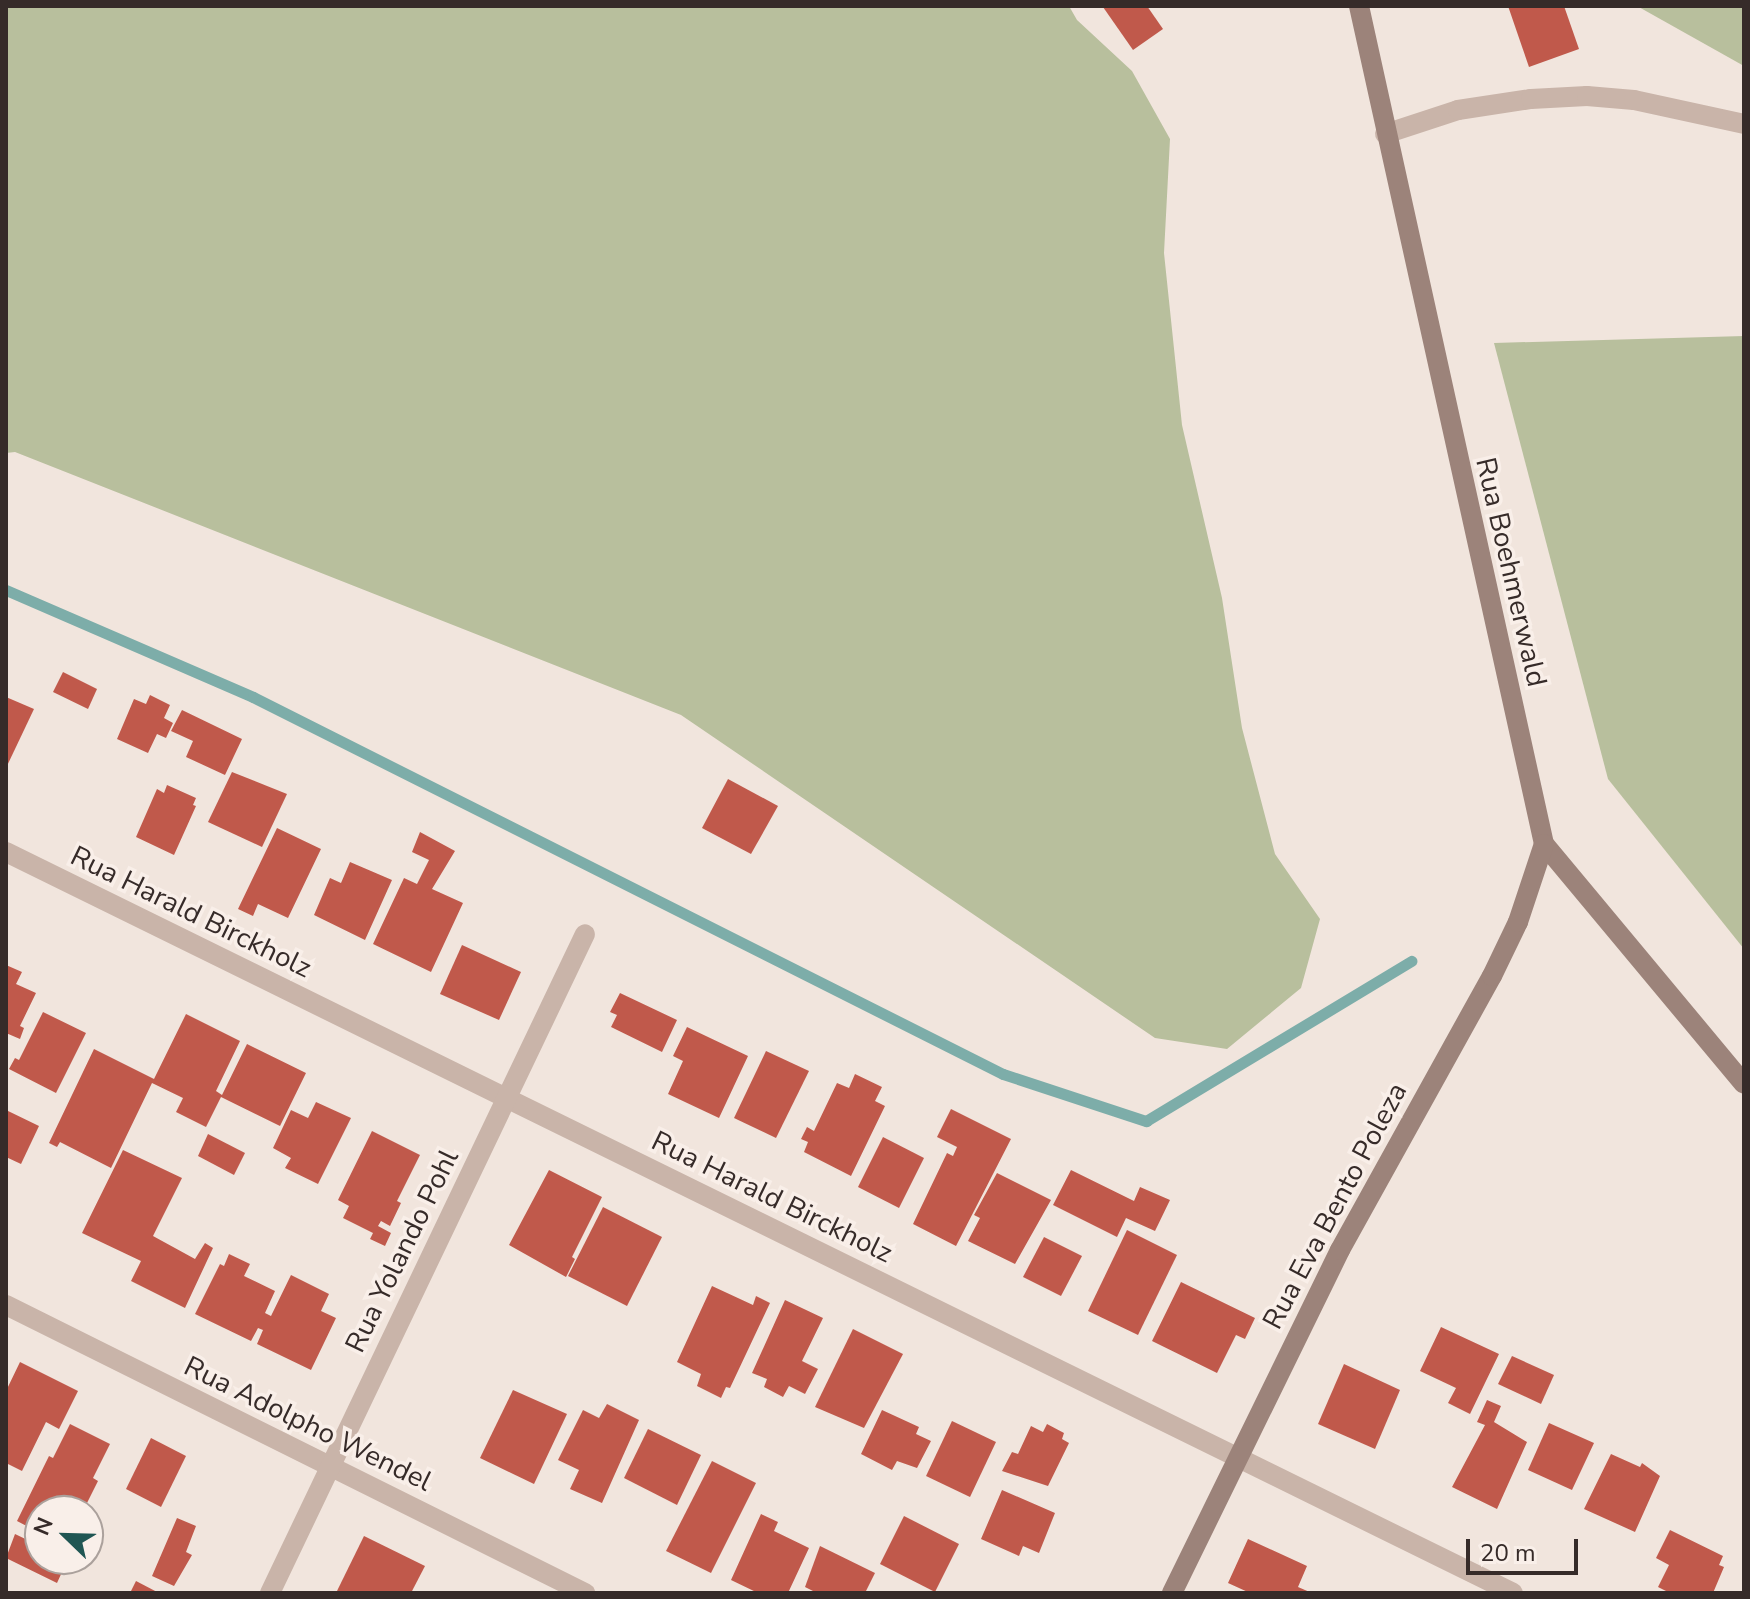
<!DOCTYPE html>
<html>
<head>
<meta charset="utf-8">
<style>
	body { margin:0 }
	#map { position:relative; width:1750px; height:1599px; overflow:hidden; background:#f1e5dd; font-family:"Nunito Sans",sans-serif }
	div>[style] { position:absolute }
	.green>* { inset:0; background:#b8bf9d }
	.stream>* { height:11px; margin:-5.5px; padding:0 5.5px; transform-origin:5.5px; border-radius:5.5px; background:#7dada9 }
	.building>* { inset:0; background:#c0594b }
	.street>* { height:20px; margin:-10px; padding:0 10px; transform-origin:10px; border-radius:10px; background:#c9b4a9 }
	.secondary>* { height:20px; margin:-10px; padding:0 10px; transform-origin:10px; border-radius:10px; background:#9c837a }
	span { translate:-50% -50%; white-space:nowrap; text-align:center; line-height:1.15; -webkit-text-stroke:7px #f9efe9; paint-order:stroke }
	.street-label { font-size:28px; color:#362b29 }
	.frame { position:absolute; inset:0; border:8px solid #362b29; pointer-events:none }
	.north { position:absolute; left:24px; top:1495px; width:80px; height:80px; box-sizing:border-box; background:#f9efe9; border:2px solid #aba19c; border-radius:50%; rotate:293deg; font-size:22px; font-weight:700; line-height:32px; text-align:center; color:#362b29 }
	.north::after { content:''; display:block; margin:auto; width:28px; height:36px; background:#205653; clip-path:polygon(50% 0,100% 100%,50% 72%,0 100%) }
	.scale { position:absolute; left:1466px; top:1539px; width:112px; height:36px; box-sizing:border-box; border:4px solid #362b29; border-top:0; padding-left:10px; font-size:24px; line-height:28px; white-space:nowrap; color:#362b29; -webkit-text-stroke:6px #f9efe9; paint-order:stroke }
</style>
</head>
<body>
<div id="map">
	<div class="green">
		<i style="clip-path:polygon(6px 6px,1069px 6px,1077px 20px,1132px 71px,1170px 139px,1164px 253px,1182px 425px,1222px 598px,1242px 728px,1275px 854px,1320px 919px,1301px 988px,1227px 1049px,1155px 1038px,681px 715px,15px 452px,6px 453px)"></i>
		<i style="clip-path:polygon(1637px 6px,1744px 6px,1744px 66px)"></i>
		<i style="clip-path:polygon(1744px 336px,1744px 949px,1608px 779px,1494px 343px)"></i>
	</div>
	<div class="stream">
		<i style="left:6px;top:590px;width:269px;rotate:23.4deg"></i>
		<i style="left:253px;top:697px;width:839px;rotate:26.69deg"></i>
		<i style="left:1003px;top:1074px;width:151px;rotate:18.2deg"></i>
		<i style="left:1146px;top:1121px;width:310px;rotate:-31.1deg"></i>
	</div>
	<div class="building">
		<i style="clip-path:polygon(1147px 6px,1163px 29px,1133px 50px,1103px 7px)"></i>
		<i style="clip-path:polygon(1508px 6px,1564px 6px,1579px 49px,1529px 67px)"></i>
		<i style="clip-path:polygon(63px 672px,97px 689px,88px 709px,53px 692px)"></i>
		<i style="clip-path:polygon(150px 695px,170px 705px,164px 718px,173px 723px,166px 738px,157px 734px,148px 753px,117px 739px,134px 699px,146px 704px)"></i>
		<i style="clip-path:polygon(6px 697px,34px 709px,6px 768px)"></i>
		<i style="clip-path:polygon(182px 710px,242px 739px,225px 775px,186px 757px,193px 741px,171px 731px)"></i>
		<i style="clip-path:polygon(232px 772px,287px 794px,262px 847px,208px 822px)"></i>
		<i style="clip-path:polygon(728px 779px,778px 806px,751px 854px,702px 828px)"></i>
		<i style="clip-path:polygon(167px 785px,196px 798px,193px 805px,196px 806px,174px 855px,136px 837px,157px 789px,164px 793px)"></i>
		<i style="clip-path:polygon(277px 828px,321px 849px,288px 918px,258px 904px,253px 916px,238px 909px)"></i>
		<i style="clip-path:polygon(420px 832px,455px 851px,432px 889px,463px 903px,431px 972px,373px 944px,404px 878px,417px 884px,429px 860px,412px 852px)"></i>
		<i style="clip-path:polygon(350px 862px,392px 880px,365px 940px,314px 915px,330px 878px,341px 883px)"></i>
		<i style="clip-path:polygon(462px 945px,521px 972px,499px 1020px,440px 994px)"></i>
		<i style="clip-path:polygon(6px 965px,22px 972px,16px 984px,36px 993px,20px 1026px,24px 1028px,20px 1039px,6px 1033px)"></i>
		<i style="clip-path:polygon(620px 993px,677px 1020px,662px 1052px,611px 1027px,617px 1015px,610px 1012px)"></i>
		<i style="clip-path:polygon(43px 1012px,86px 1033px,56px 1093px,9px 1069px,15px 1058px,19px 1060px)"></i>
		<i style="clip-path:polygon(186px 1014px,240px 1041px,216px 1091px,222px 1095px,247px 1044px,306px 1073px,280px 1126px,221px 1097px,206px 1127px,176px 1112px,183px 1098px,152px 1083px,111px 1168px,60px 1142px,57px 1147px,49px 1143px,94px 1049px,154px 1079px)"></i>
		<i style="clip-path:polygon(687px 1027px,748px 1056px,719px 1118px,668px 1094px,683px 1061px,673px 1056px)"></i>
		<i style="clip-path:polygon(766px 1051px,809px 1071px,776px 1138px,734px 1118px)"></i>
		<i style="clip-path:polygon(855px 1074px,882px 1087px,875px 1101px,885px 1106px,851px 1176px,804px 1152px,808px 1142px,801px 1139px,807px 1127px,814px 1131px,837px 1083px,849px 1088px)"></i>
		<i style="clip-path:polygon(316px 1102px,351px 1118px,318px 1184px,285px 1168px,291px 1158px,273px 1148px,291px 1110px,308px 1118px)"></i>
		<i style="clip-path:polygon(951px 1109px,1011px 1139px,956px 1246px,913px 1224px,947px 1153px,953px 1156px,957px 1147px,937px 1137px)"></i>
		<i style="clip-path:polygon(6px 1110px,39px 1126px,21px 1164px,6px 1157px)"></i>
		<i style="clip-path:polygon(372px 1131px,420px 1155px,397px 1201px,401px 1203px,390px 1226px,381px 1221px,378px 1226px,391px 1233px,385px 1246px,370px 1239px,373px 1233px,343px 1218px,349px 1206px,338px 1200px)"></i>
		<i style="clip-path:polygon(208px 1134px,245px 1153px,234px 1175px,198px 1156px)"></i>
		<i style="clip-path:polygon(883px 1137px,924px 1158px,899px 1208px,858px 1187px)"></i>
		<i style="clip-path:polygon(123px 1150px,182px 1178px,153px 1236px,195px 1259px,205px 1243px,213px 1248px,185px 1308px,131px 1281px,141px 1261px,82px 1233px)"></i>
		<i style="clip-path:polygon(549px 1170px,602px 1197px,572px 1257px,575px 1259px,566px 1277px,509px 1245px)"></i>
		<i style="clip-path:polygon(1071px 1170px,1134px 1201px,1140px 1187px,1170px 1200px,1155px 1231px,1126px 1218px,1117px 1237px,1053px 1205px)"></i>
		<i style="clip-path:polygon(997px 1173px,1051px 1200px,1015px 1264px,968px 1241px,980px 1218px,974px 1215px)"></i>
		<i style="clip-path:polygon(603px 1207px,662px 1237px,627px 1306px,568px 1276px)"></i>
		<i style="clip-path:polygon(1127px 1230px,1177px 1255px,1138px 1335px,1088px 1311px)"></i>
		<i style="clip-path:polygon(1044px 1237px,1082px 1256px,1061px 1296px,1023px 1277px)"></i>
		<i style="clip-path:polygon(229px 1254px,250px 1264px,244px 1276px,275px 1291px,265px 1313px,271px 1316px,291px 1275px,329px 1294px,321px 1311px,336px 1318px,311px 1370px,257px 1344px,263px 1330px,258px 1328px,251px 1341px,195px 1314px,220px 1264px,224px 1266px)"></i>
		<i style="clip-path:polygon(1181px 1282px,1255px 1318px,1245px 1339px,1236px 1335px,1217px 1373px,1152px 1341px)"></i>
		<i style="clip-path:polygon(712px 1286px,753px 1305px,756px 1296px,770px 1303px,730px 1388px,726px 1387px,721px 1398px,697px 1386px,701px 1374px,677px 1362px)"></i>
		<i style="clip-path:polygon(785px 1300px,823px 1318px,802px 1361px,818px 1369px,805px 1394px,789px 1386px,783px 1397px,764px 1387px,767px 1379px,752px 1373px)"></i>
		<i style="clip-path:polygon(1441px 1327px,1499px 1354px,1470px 1414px,1448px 1403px,1456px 1388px,1420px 1371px)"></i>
		<i style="clip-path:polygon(853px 1329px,903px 1354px,864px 1428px,815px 1407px)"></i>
		<i style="clip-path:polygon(1512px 1356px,1554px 1375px,1541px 1404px,1498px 1384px)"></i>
		<i style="clip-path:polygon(20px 1362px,78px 1391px,59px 1429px,46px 1422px,22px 1471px,6px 1463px,6px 1391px)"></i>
		<i style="clip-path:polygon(1344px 1364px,1400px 1390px,1375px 1449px,1318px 1424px)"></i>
		<i style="clip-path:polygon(513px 1390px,567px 1414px,534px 1484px,480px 1458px)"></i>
		<i style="clip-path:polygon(1487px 1400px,1501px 1406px,1494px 1422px,1527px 1442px,1497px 1509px,1452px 1487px,1485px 1425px,1477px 1422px)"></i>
		<i style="clip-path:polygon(607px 1404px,639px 1420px,602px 1503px,570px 1489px,579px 1470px,558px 1460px,583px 1410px,599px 1418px)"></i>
		<i style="clip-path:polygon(882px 1410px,919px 1427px,916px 1434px,931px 1441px,917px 1468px,897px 1461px,892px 1470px,861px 1454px)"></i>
		<i style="clip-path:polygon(952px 1421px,996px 1442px,970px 1497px,926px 1476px)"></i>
		<i style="clip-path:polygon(1549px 1423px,1594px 1443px,1572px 1490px,1528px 1470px)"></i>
		<i style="clip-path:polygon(70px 1424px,110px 1444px,93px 1478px,98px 1481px,86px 1505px,80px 1502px,75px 1511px,40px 1511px,40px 1533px,17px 1521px,49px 1456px,53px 1458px)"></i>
		<i style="clip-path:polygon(1047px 1424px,1064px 1433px,1062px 1439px,1069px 1443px,1048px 1486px,1002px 1471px,1012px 1452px,1018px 1454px,1031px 1426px,1043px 1432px)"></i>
		<i style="clip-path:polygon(648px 1429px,701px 1455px,677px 1505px,624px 1478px)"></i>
		<i style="clip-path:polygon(151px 1438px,186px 1456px,161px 1507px,126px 1489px)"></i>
		<i style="clip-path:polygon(1611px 1454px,1640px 1467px,1642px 1463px,1660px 1476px,1635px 1532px,1584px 1509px)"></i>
		<i style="clip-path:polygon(712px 1461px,756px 1483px,711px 1573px,666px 1551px)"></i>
		<i style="clip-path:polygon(1002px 1490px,1055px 1513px,1039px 1553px,1023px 1546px,1019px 1556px,981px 1539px)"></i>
		<i style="clip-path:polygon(761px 1514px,778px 1522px,774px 1531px,809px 1548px,788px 1593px,758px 1593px,731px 1580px)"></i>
		<i style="clip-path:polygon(904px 1516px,959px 1544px,935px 1592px,880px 1564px)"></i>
		<i style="clip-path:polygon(177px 1518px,196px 1526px,186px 1552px,192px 1555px,174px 1586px,152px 1576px)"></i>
		<i style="clip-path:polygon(1670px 1530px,1723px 1556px,1719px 1565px,1724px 1567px,1713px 1593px,1670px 1593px,1658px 1587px,1669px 1565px,1656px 1558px)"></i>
		<i style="clip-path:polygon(15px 1534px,40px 1546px,40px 1559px,68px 1559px,57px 1583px,6px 1558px)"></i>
		<i style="clip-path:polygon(364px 1536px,425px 1566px,411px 1593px,336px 1593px)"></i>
		<i style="clip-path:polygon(1248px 1539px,1307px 1566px,1298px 1587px,1312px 1593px,1250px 1593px,1228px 1583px)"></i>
		<i style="clip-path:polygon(820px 1546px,875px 1573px,865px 1593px,817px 1593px,805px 1587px)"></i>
		<i style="clip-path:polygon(136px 1581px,159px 1593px,130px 1593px)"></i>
	</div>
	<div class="street">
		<i style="left:1385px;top:134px;width:77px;rotate:-18.2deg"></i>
		<i style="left:1458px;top:110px;width:74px;rotate:-8.6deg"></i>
		<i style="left:1531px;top:99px;width:56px;rotate:-3.1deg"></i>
		<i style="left:1587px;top:96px;width:47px;rotate:4.9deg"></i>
		<i style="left:1634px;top:100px;width:113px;rotate:12.3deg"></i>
		<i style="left:6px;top:852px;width:1679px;rotate:26.18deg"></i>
		<i style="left:6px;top:1305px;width:647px;rotate:26.45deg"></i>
		<i style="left:270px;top:1593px;width:730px;rotate:-64.45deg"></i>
	</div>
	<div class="secondary">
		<i style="left:1359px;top:6px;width:858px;rotate:77.55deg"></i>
		<i style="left:1544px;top:844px;width:312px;rotate:50.2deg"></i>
		<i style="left:1172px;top:1593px;width:382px;rotate:-63.9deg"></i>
		<i style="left:1340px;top:1250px;width:313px;rotate:-61deg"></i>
		<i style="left:1492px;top:976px;width:60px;rotate:-64.3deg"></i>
		<i style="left:1518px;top:922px;width:82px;rotate:-71.6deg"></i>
	</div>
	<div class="street-label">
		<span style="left:1511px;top:572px;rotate:77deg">Rua Boehmerwald</span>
		<span style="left:191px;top:912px;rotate:26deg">Rua Harald Birckholz</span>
		<span style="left:772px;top:1197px;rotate:26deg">Rua Harald Birckholz</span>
		<span style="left:1335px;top:1206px;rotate:-62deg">Rua Eva Bento Poleza</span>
		<span style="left:402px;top:1251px;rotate:-64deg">Rua Yolando Pohl</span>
		<span style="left:308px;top:1424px;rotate:26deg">Rua Adolpho Wendel</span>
	</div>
	<div class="frame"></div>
	<div class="north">N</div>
	<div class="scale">20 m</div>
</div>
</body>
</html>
